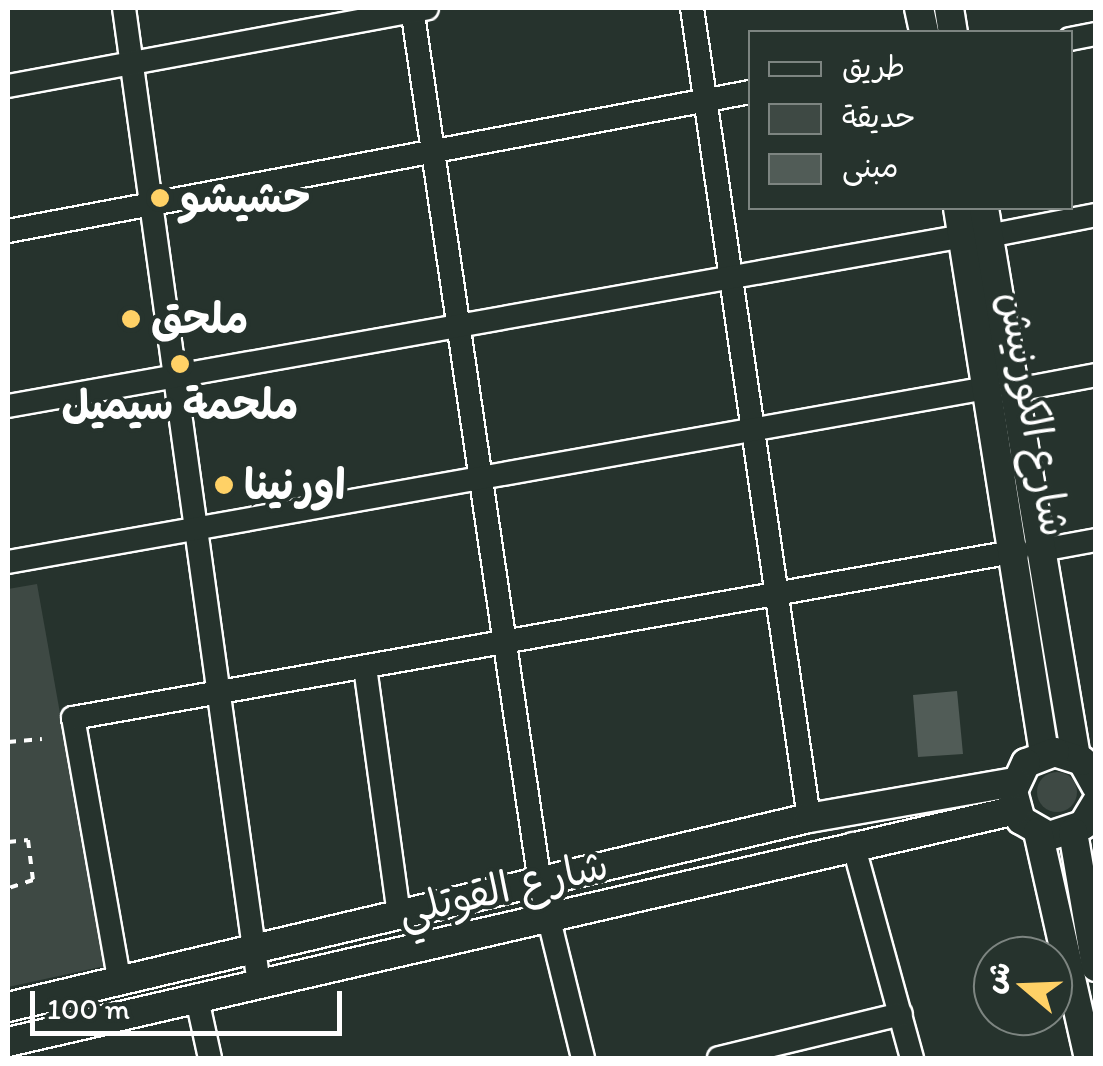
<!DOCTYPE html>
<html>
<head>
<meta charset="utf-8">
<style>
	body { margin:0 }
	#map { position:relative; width:1103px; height:1066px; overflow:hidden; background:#26332d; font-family:Itim,"Playpen Sans Arabic",sans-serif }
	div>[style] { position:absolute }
	.green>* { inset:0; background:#3e4944 }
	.round { border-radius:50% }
	.building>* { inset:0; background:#515c57 }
	.path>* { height:4px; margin-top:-2px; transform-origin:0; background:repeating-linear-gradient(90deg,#fff 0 8px,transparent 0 16px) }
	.roads { filter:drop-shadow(2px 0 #fff) drop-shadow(-2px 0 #fff) drop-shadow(0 2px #fff) drop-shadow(0 -2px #fff) }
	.minor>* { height:22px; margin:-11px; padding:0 11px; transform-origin:11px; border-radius:11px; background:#26332d }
	.tertiary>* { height:28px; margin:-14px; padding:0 14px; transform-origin:14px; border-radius:14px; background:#26332d }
	.dots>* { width:28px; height:28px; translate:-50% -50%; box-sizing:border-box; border:5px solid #26332d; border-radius:50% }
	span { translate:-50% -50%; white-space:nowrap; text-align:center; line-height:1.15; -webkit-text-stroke:8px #26332d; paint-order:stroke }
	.poi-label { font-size:42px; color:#fff; font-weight:700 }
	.left { translate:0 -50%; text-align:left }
	.street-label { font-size:42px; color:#fff }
	.frame { position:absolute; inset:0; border:10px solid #fff; pointer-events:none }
	.legend { position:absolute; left:748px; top:30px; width:325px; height:180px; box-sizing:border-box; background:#26332d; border:2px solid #7d8581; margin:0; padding:12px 18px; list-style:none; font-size:30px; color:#fff }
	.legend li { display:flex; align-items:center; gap:20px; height:50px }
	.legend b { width:50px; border:2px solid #7d8581 }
	.north { position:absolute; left:973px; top:936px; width:100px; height:100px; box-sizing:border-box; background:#26332d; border:2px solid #7d8581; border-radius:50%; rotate:289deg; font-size:28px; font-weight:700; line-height:40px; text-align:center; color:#fff }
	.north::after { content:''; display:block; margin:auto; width:35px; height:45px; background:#ffd166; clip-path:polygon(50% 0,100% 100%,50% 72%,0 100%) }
	.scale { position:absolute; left:30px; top:991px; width:312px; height:45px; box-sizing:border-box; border:5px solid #fff; border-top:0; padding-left:12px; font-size:30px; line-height:35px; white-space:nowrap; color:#fff; -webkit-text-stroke:8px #26332d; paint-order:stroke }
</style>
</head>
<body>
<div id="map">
	<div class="green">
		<i style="clip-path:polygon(37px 584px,105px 966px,8px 987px,8px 589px)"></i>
		<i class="round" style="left:1037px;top:772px;width:40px;height:40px"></i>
	</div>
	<div class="building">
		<i style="clip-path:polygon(957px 691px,963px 754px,918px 757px,913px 695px)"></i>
	</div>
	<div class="path">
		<i style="left:8px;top:742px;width:34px;rotate:-5deg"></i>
		<i style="left:8px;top:842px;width:20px;rotate:-6deg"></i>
		<i style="left:28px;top:840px;width:40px;rotate:82.9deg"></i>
		<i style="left:33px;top:880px;width:26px;rotate:162deg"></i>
	</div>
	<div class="roads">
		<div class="minor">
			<i style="left:124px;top:8px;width:986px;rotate:82.13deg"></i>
			<i style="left:412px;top:8px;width:884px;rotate:81.68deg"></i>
			<i style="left:540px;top:883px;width:180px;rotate:76.2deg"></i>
			<i style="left:692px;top:8px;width:818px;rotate:81.78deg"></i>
			<i style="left:1070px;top:39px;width:26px;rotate:-11deg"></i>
			<i style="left:8px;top:86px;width:426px;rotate:-10.5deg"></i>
			<i style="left:8px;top:231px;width:755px;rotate:-10.61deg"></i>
			<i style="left:988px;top:236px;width:110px;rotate:-11deg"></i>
			<i style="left:1016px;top:390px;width:81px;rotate:-10.6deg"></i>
			<i style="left:8px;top:406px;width:970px;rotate:-10.09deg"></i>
			<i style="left:1047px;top:549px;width:50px;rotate:-10.4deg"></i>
			<i style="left:8px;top:562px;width:994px;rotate:-10.08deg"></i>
			<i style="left:365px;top:667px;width:249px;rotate:82.2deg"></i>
			<i style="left:853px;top:844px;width:222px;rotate:74.6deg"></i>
			<i style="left:119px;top:978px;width:264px;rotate:-100deg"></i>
			<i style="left:73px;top:718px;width:960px;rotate:-10.02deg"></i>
			<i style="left:197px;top:999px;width:60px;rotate:77.6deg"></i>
			<i style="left:719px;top:1058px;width:187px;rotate:-13.6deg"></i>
		</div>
		<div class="tertiary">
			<i style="left:919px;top:8px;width:25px;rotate:78deg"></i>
			<i style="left:949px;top:8px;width:24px;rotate:81deg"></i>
			<i style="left:958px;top:208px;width:552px;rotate:81.03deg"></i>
			<i style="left:984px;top:208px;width:557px;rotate:80.49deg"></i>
			<i style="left:1096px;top:786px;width:29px;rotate:-119deg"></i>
			<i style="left:1082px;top:761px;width:28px;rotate:-162deg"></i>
			<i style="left:1055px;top:752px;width:31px;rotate:159deg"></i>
			<i style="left:1026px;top:763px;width:31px;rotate:115deg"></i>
			<i style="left:1013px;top:791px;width:30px;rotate:75deg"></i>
			<i style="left:1021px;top:820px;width:32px;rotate:30deg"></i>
			<i style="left:1049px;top:836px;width:36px;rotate:-18deg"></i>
			<i style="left:1083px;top:825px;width:26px;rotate:-59deg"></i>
			<i style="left:1038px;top:832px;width:232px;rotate:77.3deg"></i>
			<i style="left:1073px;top:832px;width:137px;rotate:80.3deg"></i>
			<i style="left:8px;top:1007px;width:823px;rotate:-13.28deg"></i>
			<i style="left:809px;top:818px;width:209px;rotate:-9.9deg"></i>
			<i style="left:8px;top:1042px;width:1034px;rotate:-12.96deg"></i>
		</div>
	</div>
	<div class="dots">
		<i style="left:160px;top:198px;background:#ffd166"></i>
		<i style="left:131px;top:319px;background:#ffd166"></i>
		<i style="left:180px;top:364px;background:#ffd166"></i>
		<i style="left:224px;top:485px;background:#ffd166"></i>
	</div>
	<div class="poi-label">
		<span class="left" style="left:180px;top:198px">حشيشو</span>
		<span class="left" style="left:151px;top:319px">ملحق</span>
		<span style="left:180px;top:405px">ملحمة سيميل</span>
		<span class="left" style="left:244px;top:485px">اورنينا</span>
	</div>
	<div class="street-label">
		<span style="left:1034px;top:414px;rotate:80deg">شارع الكورنيش</span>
		<span style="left:503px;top:888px;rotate:-13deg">شارع القوتلي</span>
	</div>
	<div class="frame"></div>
	<ul class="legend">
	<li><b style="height:12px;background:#26332d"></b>طريق</li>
	<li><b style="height:28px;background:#3e4944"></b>حديقة</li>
	<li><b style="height:28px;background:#515c57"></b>مبنى</li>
	</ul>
	<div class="north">ش</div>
	<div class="scale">100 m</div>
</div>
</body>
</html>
